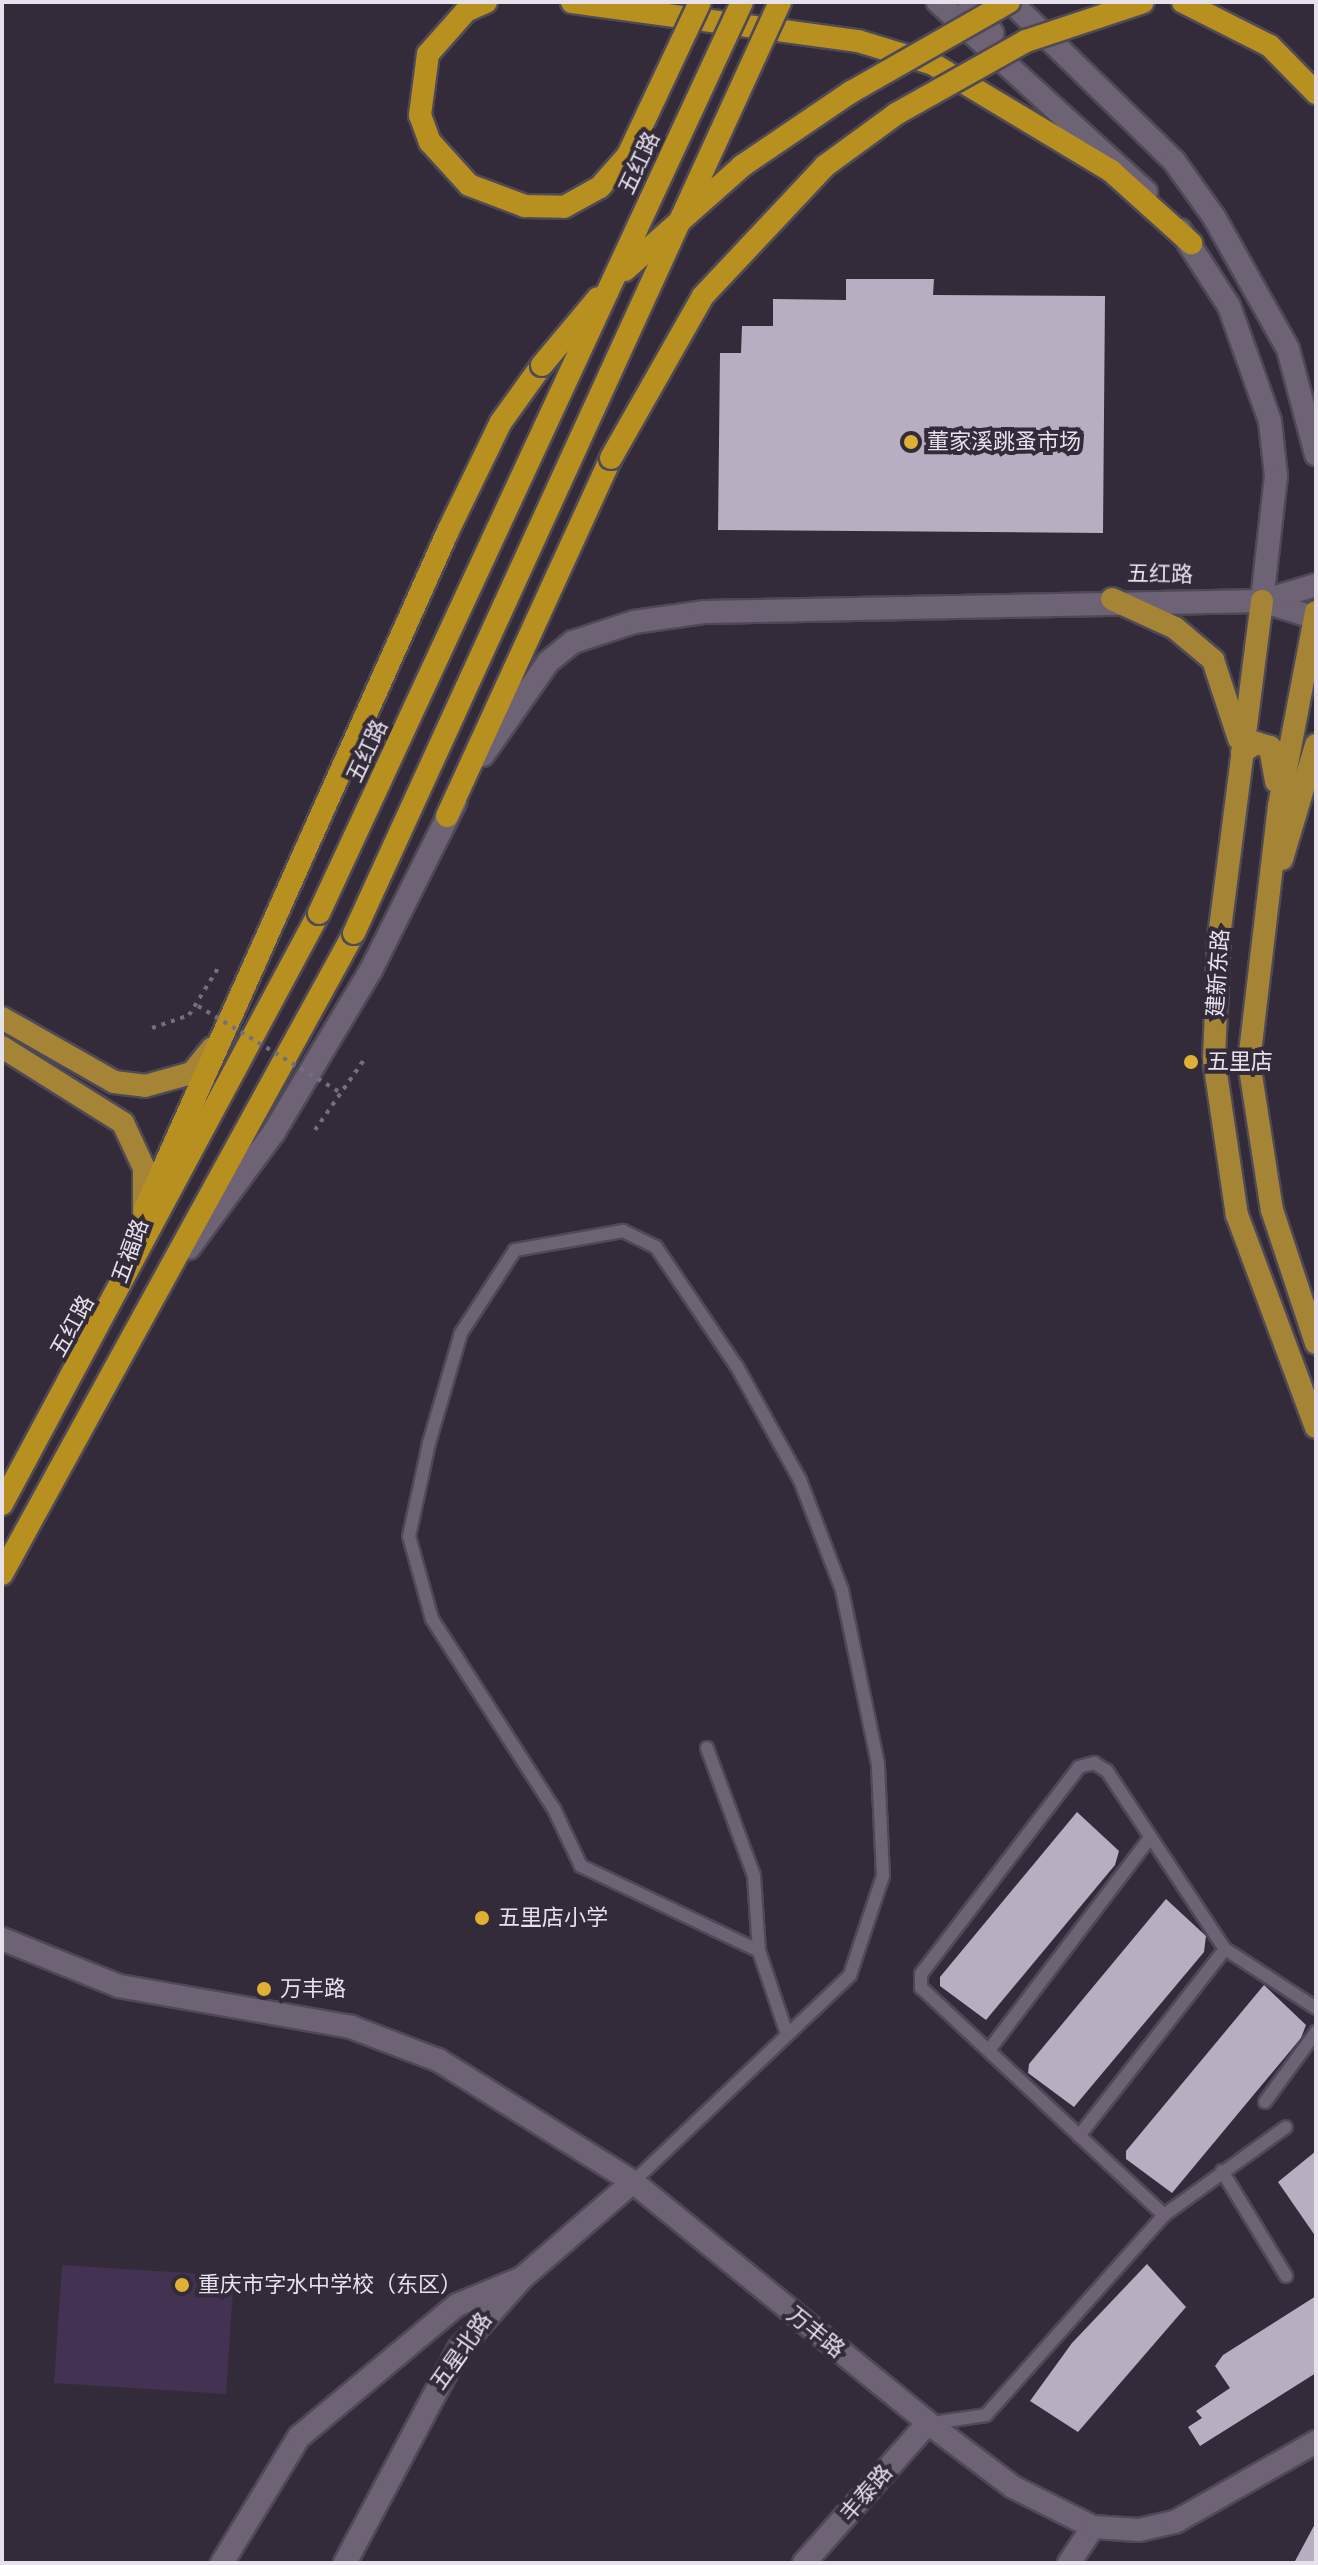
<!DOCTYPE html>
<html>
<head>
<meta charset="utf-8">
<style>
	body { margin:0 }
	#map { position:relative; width:1318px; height:2565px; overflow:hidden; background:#332a3a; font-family:"PT Sans","Noto Sans SC",sans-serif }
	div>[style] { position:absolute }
	.green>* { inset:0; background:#443253 }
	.building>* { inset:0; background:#b8aec1 }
	.path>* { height:4px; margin-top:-2px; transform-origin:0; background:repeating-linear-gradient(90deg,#756e7c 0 4px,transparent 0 10px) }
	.roads { filter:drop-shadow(2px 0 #4f4956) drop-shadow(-2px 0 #4f4956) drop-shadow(0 2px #4f4956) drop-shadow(0 -2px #4f4956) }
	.service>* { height:12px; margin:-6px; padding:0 6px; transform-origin:6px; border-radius:6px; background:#6d6375 }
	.minor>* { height:22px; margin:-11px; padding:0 11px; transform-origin:11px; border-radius:11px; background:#6d6375 }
	.tertiary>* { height:22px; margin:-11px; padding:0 11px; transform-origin:11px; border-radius:11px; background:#6d6375 }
	.secondary>* { height:22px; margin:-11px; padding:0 11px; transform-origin:11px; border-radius:11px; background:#6d6375 }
	.primary>* { height:22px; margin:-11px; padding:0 11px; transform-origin:11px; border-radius:11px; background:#a58535 }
	.trunk>* { height:22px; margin:-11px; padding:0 11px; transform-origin:11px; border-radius:11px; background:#b89020 }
	.path-bridge>* { height:4px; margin-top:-2px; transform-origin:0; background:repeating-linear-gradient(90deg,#756e7c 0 4px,transparent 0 10px) }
	.bridges { filter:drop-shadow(2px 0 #4f4956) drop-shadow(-2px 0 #4f4956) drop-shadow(0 2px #4f4956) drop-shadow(0 -2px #4f4956) }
	.trunk-bridge>* { height:22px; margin:-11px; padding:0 11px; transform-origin:11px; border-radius:11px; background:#b89020 }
	.dots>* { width:22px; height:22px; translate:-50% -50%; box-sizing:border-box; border:4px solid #332a3a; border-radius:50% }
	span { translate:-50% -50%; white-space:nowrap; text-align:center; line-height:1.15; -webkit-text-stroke:8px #332a3a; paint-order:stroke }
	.street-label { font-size:22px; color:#e6e1eb }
	.poi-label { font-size:22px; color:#e6e1eb }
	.left { translate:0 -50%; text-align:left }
	.frame { position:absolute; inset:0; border:4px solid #e6e1eb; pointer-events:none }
</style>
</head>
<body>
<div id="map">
	<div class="green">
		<i style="clip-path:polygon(62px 2265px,234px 2276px,226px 2394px,54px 2383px)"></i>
	</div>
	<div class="building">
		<i style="clip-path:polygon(846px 279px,934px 279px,933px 295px,1105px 296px,1103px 533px,718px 530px,720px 353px,741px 353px,742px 326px,773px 326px,773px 299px,846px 300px)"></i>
		<i style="clip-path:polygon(1077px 1812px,1119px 1851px,1115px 1865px,986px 2020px,940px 1986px,940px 1977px)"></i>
		<i style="clip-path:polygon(1166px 1899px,1206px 1936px,1204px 1952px,1074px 2107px,1028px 2073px,1029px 2064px)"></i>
		<i style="clip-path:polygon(1264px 1985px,1306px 2025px,1301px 2038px,1172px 2193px,1126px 2159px,1126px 2151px)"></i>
		<i style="clip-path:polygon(1316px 2151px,1316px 2237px,1278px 2182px)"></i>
		<i style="clip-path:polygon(1147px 2264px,1186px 2307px,1078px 2432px,1030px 2401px,1072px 2343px)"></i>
		<i style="clip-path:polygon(1316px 2296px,1316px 2373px,1200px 2446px,1188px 2427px,1202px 2418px,1196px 2411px,1230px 2388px,1215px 2366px,1223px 2355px)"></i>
		<i style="clip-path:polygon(1316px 2522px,1316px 2563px,1294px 2563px)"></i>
	</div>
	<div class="path">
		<i style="left:152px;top:1028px;width:39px;rotate:-19deg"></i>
		<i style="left:189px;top:1015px;width:59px;rotate:-58.2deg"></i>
		<i style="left:315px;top:1130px;width:89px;rotate:-55.1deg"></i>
	</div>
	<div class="roads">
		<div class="service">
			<i style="left:707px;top:1748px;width:136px;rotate:69.8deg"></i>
			<i style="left:754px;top:1876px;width:75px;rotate:86.2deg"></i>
			<i style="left:759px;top:1951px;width:88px;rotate:71.4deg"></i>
			<i style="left:989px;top:2050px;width:265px;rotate:-52.8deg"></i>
			<i style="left:1265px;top:2102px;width:87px;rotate:-53.9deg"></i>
			<i style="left:1079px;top:2136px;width:237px;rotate:-52deg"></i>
			<i style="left:1222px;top:2171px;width:123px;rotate:58.6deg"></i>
			<i style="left:633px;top:2182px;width:300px;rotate:-43.6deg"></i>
			<i style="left:850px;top:1975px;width:104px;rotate:-71.6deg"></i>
			<i style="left:883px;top:1876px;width:112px;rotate:-92.6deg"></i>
			<i style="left:878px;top:1764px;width:178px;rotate:-101.7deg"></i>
			<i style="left:842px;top:1590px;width:118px;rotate:-110.9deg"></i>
			<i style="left:800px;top:1480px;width:129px;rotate:-119.1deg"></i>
			<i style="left:737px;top:1367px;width:145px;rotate:-124deg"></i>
			<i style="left:656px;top:1247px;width:37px;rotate:-154deg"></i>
			<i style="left:623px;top:1231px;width:110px;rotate:170deg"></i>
			<i style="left:515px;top:1250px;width:99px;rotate:123deg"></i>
			<i style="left:461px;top:1333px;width:115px;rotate:106.2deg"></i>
			<i style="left:429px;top:1443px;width:95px;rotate:102.1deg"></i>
			<i style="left:409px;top:1536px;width:86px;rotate:74.5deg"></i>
			<i style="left:432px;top:1619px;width:226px;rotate:57.3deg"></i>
			<i style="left:554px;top:1809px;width:63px;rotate:64.7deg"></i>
			<i style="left:581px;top:1866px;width:197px;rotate:25.5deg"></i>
			<i style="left:1164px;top:2215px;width:333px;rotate:-136.9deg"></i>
			<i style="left:921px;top:1988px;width:14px;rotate:-90deg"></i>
			<i style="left:921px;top:1974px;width:260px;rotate:-52.6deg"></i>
			<i style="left:1079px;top:1767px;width:16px;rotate:-15deg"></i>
			<i style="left:1094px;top:1763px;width:15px;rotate:32deg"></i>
			<i style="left:1107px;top:1771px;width:214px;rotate:56.5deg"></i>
			<i style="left:1225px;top:1949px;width:108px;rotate:33deg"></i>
			<i style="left:932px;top:2423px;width:55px;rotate:-8.4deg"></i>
			<i style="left:986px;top:2415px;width:268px;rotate:-48.3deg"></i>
			<i style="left:1164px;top:2215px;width:150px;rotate:-35.8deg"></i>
		</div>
		<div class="minor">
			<i style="left:222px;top:2563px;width:148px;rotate:-58.6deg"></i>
			<i style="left:299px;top:2437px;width:206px;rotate:-39.9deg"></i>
			<i style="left:457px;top:2305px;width:70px;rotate:-22.6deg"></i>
			<i style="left:804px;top:2563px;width:187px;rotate:-48.5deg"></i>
			<i style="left:1069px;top:2563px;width:43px;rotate:-56.3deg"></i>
		</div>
		<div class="tertiary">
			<i style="left:2px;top:1939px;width:126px;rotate:21.9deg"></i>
			<i style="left:119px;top:1986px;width:236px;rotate:10deg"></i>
			<i style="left:351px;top:2027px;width:93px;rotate:20.8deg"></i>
			<i style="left:438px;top:2060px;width:230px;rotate:32deg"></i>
			<i style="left:633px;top:2182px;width:381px;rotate:39.2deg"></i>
			<i style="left:928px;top:2423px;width:106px;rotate:37deg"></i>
			<i style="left:1013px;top:2487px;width:89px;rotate:26.6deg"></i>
			<i style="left:1093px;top:2527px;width:46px;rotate:3.7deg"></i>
			<i style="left:1139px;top:2530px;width:37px;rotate:-13deg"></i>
			<i style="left:1175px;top:2522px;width:162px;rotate:-29.6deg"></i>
			<i style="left:345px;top:2563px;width:242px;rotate:-62deg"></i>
			<i style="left:459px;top:2349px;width:95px;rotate:-48.4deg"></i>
			<i style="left:522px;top:2278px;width:147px;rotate:-40.9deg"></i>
		</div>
		<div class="secondary">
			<i style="left:938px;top:2px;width:282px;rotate:42.4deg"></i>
			<i style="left:969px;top:2px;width:39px;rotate:53deg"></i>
			<i style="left:1011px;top:2px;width:228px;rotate:44.3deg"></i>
			<i style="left:1174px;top:161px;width:69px;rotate:54.5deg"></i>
			<i style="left:1214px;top:217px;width:151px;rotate:60.7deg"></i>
			<i style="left:1288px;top:349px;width:109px;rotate:75.1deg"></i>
			<i style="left:1180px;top:230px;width:90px;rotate:57.2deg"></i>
			<i style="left:1229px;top:306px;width:122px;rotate:70.4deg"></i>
			<i style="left:1270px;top:421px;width:55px;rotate:83.8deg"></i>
			<i style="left:1276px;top:476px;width:126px;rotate:96.4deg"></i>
			<i style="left:1262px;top:601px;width:57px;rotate:17.5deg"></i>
			<i style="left:483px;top:755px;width:113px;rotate:-55deg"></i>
			<i style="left:548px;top:662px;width:32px;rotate:-39deg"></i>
			<i style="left:573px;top:642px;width:64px;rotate:-18.2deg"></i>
			<i style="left:634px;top:622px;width:72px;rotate:-8deg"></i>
			<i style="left:705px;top:612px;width:557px;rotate:-1.13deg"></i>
			<i style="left:1262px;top:601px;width:56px;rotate:-16.5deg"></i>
			<i style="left:189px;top:1248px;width:144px;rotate:-53.8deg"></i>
			<i style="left:274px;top:1132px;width:189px;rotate:-59.1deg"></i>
			<i style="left:371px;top:970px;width:188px;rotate:-63.4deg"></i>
		</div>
		<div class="primary">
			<i style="left:1112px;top:599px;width:69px;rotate:24.7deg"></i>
			<i style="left:1175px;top:628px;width:50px;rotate:40.1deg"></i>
			<i style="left:1213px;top:660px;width:83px;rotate:71.8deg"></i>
			<i style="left:1262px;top:601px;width:337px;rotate:97.3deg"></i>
			<i style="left:1219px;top:935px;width:125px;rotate:92.3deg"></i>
			<i style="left:1214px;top:1060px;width:157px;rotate:81.6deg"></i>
			<i style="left:1237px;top:1215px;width:226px;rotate:69.6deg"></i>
			<i style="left:1316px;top:612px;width:197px;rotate:100.8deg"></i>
			<i style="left:1279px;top:806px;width:258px;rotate:96.7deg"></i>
			<i style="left:1249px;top:1062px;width:150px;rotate:81.2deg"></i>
			<i style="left:1272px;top:1210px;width:140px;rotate:71.7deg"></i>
			<i style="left:1242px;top:752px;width:17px;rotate:-33deg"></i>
			<i style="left:1256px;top:743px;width:15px;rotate:16deg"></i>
			<i style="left:1270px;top:747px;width:35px;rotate:80deg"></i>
			<i style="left:1282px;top:859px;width:119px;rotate:-73.4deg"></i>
			<i style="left:2px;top:1018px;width:129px;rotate:29.7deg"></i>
			<i style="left:114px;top:1082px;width:31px;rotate:7deg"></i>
			<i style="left:145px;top:1086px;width:49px;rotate:-15.5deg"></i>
			<i style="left:192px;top:1073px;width:32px;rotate:-51deg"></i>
			<i style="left:2px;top:1047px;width:143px;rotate:32.1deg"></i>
			<i style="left:123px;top:1123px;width:50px;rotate:65deg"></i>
			<i style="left:144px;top:1168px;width:45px;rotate:90deg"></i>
		</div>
		<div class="trunk">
			<i style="left:572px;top:2px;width:289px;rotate:7.8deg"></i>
			<i style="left:858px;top:41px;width:78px;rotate:17deg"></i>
			<i style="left:933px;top:64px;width:208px;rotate:31deg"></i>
			<i style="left:1111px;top:171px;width:108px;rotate:42deg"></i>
			<i style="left:1183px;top:2px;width:97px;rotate:26.8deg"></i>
			<i style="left:1270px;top:46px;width:66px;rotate:45.6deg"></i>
			<i style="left:447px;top:816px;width:394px;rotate:-65.4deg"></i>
			<i style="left:145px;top:1209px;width:743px;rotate:-65.92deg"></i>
			<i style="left:448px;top:531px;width:121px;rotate:-64.1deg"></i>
			<i style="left:501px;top:422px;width:70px;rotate:-54.3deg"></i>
			<i style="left:2px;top:1504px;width:671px;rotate:-61.79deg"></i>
			<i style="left:2px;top:1574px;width:731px;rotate:-61.23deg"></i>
		</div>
	</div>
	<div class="path-bridge">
		<i style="left:198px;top:1006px;width:167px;rotate:31.3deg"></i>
	</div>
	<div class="bridges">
		<div class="trunk-bridge">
			<i style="left:486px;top:2px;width:22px;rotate:156deg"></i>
			<i style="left:466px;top:11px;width:57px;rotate:131.5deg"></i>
			<i style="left:428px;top:54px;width:62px;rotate:97.5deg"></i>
			<i style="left:420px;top:115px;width:29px;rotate:70deg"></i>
			<i style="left:430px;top:142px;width:58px;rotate:47.8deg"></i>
			<i style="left:469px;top:185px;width:60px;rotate:20.6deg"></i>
			<i style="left:525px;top:206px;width:39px;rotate:1deg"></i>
			<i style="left:564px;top:207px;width:41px;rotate:-29.1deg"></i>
			<i style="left:600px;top:187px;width:43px;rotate:-48.8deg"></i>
			<i style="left:628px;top:155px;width:169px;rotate:-64.8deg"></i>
			<i style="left:625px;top:270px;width:157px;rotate:-41.6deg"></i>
			<i style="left:742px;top:166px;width:132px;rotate:-34.2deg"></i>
			<i style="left:851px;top:92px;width:182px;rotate:-29.7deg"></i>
			<i style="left:542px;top:365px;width:87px;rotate:-50.1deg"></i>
			<i style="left:611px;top:458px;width:186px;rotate:-60.4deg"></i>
			<i style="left:703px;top:296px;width:178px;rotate:-46.8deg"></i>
			<i style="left:825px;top:166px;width:88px;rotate:-36.2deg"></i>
			<i style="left:896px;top:114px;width:149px;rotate:-29.3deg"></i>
			<i style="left:1026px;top:41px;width:123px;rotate:-18.4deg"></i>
			<i style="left:319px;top:913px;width:1004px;rotate:-65.09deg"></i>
			<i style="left:354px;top:933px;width:1024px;rotate:-65.41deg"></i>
		</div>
	</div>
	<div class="dots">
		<i style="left:911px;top:442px;background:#dfb034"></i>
		<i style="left:1191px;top:1062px;background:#dfb034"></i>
		<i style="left:482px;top:1918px;background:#dfb034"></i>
		<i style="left:264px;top:1989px;background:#dfb034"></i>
		<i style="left:182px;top:2285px;background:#dfb034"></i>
	</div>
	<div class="street-label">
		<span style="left:639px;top:163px;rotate:-65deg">五红路</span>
		<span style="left:1160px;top:574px;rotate:1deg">五红路</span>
		<span style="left:367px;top:751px;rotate:-65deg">五红路</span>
		<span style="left:1218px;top:973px;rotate:-86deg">建新东路</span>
		<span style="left:130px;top:1251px;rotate:-70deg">五福路</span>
		<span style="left:72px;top:1326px;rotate:-61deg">五红路</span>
		<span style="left:816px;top:2332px;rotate:39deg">万丰路</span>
		<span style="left:461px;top:2351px;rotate:-55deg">五星北路</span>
		<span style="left:866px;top:2493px;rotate:-49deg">丰泰路</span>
	</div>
	<div class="poi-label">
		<span class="left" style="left:927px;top:442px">董家溪跳蚤市场</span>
		<span class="left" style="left:1207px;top:1062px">五里店</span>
		<span class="left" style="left:498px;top:1918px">五里店小学</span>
		<span class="left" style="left:280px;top:1989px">万丰路</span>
		<span class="left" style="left:198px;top:2285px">重庆市字水中学校（东区）</span>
	</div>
	<div class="frame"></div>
</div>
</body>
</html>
